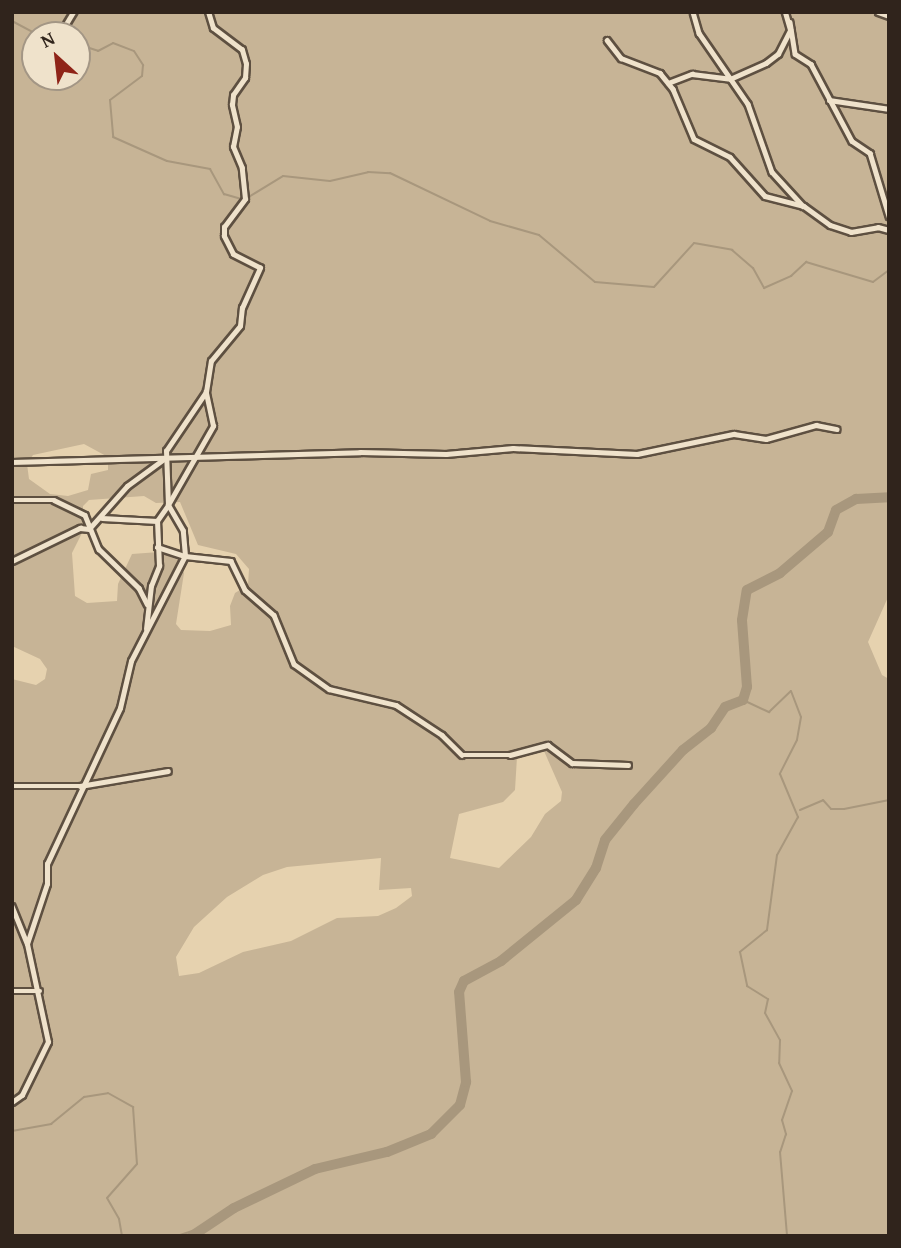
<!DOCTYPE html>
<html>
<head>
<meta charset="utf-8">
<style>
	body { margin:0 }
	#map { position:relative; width:901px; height:1248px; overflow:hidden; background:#e6d2af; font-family:"Gentium Book Plus",serif }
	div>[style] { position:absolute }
	.green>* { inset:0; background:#c7b496 }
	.stream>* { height:2px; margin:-1px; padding:0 1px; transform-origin:1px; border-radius:1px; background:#a8977d }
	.river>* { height:10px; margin:-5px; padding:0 5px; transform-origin:5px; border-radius:5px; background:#a8977d }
	.roads { filter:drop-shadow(2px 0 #5e5041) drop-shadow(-2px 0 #5e5041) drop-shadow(0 2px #5e5041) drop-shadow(0 -2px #5e5041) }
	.minor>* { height:4.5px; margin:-2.25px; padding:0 2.25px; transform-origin:2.25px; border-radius:2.25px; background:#efe2cb }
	span { translate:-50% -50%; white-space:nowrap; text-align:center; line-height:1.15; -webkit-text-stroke:7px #efe2cb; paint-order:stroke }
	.frame { position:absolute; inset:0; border:14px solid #30241c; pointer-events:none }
	.north { position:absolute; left:21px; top:21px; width:70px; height:70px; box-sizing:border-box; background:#efe2cb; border:2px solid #a39685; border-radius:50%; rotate:333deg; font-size:19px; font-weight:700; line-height:28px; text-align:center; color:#30241c }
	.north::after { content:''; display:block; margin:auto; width:24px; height:32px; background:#8f2418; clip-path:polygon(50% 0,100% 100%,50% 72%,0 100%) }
</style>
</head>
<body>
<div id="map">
	<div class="green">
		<i style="clip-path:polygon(evenodd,12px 12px,889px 12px,889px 595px,868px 642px,882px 675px,889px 679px,889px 1236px,12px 1236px,12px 679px,36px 685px,45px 679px,47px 669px,40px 659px,12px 646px,12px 12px,35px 35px,77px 35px,77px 77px,35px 77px,35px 35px,12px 12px,84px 444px,108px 457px,108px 470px,91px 474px,88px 490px,68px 496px,50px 494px,29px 479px,27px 464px,33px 455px,84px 444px,12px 12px,144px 496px,156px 503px,180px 502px,198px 545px,236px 554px,249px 569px,248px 585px,235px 593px,230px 606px,231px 625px,210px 631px,181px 630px,176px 624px,184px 573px,178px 560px,159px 552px,132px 554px,118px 584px,117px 601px,87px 603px,75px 596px,72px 553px,83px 531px,83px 506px,89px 500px,144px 496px,12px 12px,544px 751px,562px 792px,561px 801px,545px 814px,531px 837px,499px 868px,450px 858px,459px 814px,503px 802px,515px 790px,517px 757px,544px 751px,12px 12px,381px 858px,379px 890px,411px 888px,412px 896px,396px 908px,378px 916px,337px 918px,291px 941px,243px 952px,199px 973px,179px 976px,176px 957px,194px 927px,227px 897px,263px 875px,287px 867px,381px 858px)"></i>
	</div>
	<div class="stream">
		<i style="left:12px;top:21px;width:30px;rotate:28deg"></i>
		<i style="left:77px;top:44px;width:22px;rotate:18deg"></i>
		<i style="left:98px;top:51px;width:17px;rotate:-28deg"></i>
		<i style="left:113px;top:43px;width:22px;rotate:21deg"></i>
		<i style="left:134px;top:51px;width:17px;rotate:57deg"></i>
		<i style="left:143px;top:65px;width:11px;rotate:95deg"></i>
		<i style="left:142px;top:76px;width:40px;rotate:143deg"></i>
		<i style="left:110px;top:100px;width:37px;rotate:85deg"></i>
		<i style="left:113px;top:137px;width:59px;rotate:24deg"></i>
		<i style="left:167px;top:161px;width:44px;rotate:10.5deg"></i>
		<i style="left:210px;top:169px;width:29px;rotate:61deg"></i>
		<i style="left:224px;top:194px;width:19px;rotate:16deg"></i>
		<i style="left:247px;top:198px;width:42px;rotate:-31.4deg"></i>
		<i style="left:283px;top:176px;width:47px;rotate:6.1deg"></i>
		<i style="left:330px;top:181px;width:39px;rotate:-13deg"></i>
		<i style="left:368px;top:172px;width:22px;rotate:3deg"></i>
		<i style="left:390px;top:173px;width:111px;rotate:25.6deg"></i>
		<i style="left:490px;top:221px;width:51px;rotate:15.9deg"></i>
		<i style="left:539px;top:235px;width:73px;rotate:40deg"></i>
		<i style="left:595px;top:282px;width:59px;rotate:4.8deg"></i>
		<i style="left:654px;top:287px;width:59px;rotate:-47.7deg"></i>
		<i style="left:694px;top:243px;width:39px;rotate:10deg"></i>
		<i style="left:732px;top:250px;width:28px;rotate:41deg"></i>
		<i style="left:753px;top:268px;width:23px;rotate:61deg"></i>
		<i style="left:764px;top:288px;width:30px;rotate:-24deg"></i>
		<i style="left:791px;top:276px;width:21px;rotate:-43deg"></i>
		<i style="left:806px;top:262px;width:70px;rotate:16.6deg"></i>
		<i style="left:873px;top:282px;width:20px;rotate:-37deg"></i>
		<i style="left:743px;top:700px;width:29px;rotate:25deg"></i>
		<i style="left:769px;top:712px;width:30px;rotate:-44deg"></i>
		<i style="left:791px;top:691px;width:28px;rotate:69deg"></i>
		<i style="left:801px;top:717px;width:23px;rotate:100deg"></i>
		<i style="left:797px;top:740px;width:38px;rotate:117deg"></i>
		<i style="left:780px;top:774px;width:47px;rotate:67.3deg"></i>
		<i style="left:798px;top:817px;width:43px;rotate:118.9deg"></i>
		<i style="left:777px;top:855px;width:76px;rotate:97.6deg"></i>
		<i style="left:767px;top:930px;width:35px;rotate:141deg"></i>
		<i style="left:740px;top:952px;width:35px;rotate:78deg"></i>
		<i style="left:747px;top:986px;width:25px;rotate:32deg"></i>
		<i style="left:768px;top:999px;width:14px;rotate:102deg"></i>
		<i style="left:765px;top:1013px;width:31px;rotate:61deg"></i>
		<i style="left:780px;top:1040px;width:23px;rotate:92deg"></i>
		<i style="left:779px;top:1063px;width:31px;rotate:65deg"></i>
		<i style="left:792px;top:1091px;width:31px;rotate:109deg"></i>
		<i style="left:782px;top:1120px;width:15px;rotate:74deg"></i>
		<i style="left:786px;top:1134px;width:19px;rotate:108deg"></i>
		<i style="left:780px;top:1152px;width:84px;rotate:85.2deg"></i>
		<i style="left:800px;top:810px;width:25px;rotate:-23deg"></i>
		<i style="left:823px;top:800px;width:12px;rotate:48deg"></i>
		<i style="left:831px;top:809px;width:13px"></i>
		<i style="left:844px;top:809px;width:46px;rotate:-11.3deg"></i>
		<i style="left:12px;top:1131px;width:40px;rotate:-10deg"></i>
		<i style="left:51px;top:1124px;width:43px;rotate:-39.3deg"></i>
		<i style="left:84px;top:1097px;width:24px;rotate:-9deg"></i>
		<i style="left:108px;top:1093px;width:29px;rotate:29deg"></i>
		<i style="left:133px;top:1107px;width:57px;rotate:86deg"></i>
		<i style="left:137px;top:1164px;width:45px;rotate:131.4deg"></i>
		<i style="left:107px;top:1198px;width:24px;rotate:60deg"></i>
		<i style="left:119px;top:1219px;width:17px;rotate:80deg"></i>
		<i style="left:177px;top:1236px;width:29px;rotate:-18deg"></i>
	</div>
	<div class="river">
		<i style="left:192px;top:1236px;width:50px;rotate:-33.7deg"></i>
		<i style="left:234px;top:1208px;width:90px;rotate:-25.7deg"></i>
		<i style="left:315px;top:1169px;width:74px;rotate:-13.3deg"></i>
		<i style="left:387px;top:1152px;width:48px;rotate:-22.2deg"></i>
		<i style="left:431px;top:1134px;width:41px;rotate:-45deg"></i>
		<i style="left:460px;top:1105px;width:24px;rotate:-75deg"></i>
		<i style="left:466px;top:1082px;width:90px;rotate:-94.4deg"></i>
		<i style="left:459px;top:992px;width:12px;rotate:-66deg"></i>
		<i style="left:464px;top:981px;width:42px;rotate:-28.4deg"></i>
		<i style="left:501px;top:961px;width:97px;rotate:-39.1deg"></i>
		<i style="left:576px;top:900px;width:38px;rotate:-58deg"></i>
		<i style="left:596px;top:868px;width:29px;rotate:-72deg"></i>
		<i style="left:605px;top:840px;width:46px;rotate:-51.1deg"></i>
		<i style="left:634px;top:804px;width:73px;rotate:-47.8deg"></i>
		<i style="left:683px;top:750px;width:36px;rotate:-38deg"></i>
		<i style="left:711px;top:728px;width:25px;rotate:-56deg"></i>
		<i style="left:725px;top:707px;width:19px;rotate:-21deg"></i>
		<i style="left:743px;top:700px;width:14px;rotate:-73deg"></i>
		<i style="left:747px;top:687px;width:67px;rotate:-94.3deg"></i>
		<i style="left:742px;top:620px;width:30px;rotate:-81deg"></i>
		<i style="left:747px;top:590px;width:37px;rotate:-27deg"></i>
		<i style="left:780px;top:573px;width:63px;rotate:-40.5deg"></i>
		<i style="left:828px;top:532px;width:23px;rotate:-70deg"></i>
		<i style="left:836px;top:510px;width:23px;rotate:-29deg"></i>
		<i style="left:856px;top:499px;width:33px;rotate:-3deg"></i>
	</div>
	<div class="roads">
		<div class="minor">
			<i style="left:693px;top:12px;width:22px;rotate:74deg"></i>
			<i style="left:699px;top:33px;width:86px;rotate:55.4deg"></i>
			<i style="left:748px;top:104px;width:72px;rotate:70.6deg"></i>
			<i style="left:772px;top:172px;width:46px;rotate:47.6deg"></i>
			<i style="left:878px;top:12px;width:12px;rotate:20deg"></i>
			<i style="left:790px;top:22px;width:32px;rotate:81deg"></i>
			<i style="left:795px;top:54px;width:19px;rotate:32deg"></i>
			<i style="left:811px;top:64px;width:87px;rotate:62deg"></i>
			<i style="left:852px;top:141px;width:22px;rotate:34deg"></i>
			<i style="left:870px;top:153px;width:66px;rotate:73.2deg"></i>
			<i style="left:60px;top:34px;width:26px;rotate:-59deg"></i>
			<i style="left:607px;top:40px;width:23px;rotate:52deg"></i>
			<i style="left:621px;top:58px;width:42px;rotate:21deg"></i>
			<i style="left:660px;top:73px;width:21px;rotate:51deg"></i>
			<i style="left:673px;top:89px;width:54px;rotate:67.2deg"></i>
			<i style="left:694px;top:139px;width:40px;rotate:26.6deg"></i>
			<i style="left:730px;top:157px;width:52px;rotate:48.1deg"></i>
			<i style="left:765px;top:196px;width:40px;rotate:14.4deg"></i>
			<i style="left:804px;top:206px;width:32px;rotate:36deg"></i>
			<i style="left:830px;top:225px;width:22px;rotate:18deg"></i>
			<i style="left:851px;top:232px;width:27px;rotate:-10deg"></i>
			<i style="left:878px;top:227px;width:11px;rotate:15deg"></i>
			<i style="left:668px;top:83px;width:26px;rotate:-21deg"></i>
			<i style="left:692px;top:74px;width:38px;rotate:7deg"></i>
			<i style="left:730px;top:79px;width:39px;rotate:-24deg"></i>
			<i style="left:766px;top:63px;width:15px;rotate:-37deg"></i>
			<i style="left:778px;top:54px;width:27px;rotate:-63deg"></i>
			<i style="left:790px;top:30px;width:19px;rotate:-106deg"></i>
			<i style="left:829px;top:100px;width:61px;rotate:8.5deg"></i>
			<i style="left:12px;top:462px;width:348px;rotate:-1.6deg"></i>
			<i style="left:360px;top:452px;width:86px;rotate:1.3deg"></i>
			<i style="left:446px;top:454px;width:67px;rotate:-5.1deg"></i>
			<i style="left:513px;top:448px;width:124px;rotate:2.8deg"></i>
			<i style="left:637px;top:454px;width:99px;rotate:-11.7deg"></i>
			<i style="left:734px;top:434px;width:32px;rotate:9deg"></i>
			<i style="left:766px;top:439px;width:52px;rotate:-15.6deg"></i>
			<i style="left:816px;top:425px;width:21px;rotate:11deg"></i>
			<i style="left:12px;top:500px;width:42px"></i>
			<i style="left:54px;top:500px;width:34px;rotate:26deg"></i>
			<i style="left:85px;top:515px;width:37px;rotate:68deg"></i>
			<i style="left:99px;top:549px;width:56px;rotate:44.3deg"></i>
			<i style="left:139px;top:588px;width:18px;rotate:63deg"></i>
			<i style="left:102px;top:518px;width:55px;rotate:3.1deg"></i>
			<i style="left:157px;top:547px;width:29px;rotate:18deg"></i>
			<i style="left:185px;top:556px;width:46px;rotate:6.2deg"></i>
			<i style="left:231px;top:561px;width:32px;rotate:64deg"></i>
			<i style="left:245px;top:590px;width:38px;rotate:41deg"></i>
			<i style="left:274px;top:615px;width:53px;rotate:67.8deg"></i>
			<i style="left:294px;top:664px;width:43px;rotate:35.5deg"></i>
			<i style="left:329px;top:689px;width:69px;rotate:13.4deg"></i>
			<i style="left:396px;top:705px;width:55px;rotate:33.1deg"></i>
			<i style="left:442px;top:735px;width:28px;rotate:45deg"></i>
			<i style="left:462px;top:755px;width:48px"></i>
			<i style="left:510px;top:755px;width:39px;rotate:-15deg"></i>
			<i style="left:548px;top:745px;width:30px;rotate:37deg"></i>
			<i style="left:572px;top:763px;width:56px;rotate:2deg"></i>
			<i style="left:12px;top:561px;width:76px;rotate:-25.9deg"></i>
			<i style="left:80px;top:528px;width:9px;rotate:6deg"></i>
			<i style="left:89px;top:529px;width:57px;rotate:-48.5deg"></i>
			<i style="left:127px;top:486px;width:46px;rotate:-36.1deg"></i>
			<i style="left:146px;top:629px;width:43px;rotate:-83.4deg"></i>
			<i style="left:151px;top:586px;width:22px;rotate:-68deg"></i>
			<i style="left:159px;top:566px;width:45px;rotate:-92.5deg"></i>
			<i style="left:157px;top:521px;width:19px;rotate:-55deg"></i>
			<i style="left:168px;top:505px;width:54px;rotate:-92.1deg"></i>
			<i style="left:166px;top:451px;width:71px;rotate:-55.9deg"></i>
			<i style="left:206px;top:392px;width:31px;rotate:-81deg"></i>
			<i style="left:211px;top:361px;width:45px;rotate:-50.4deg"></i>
			<i style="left:240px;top:326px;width:18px;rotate:-84deg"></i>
			<i style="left:242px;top:308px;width:44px;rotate:-65.8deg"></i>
			<i style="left:260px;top:268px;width:30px;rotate:-153deg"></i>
			<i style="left:233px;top:254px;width:20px;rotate:-117deg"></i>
			<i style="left:224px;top:236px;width:9px;rotate:-90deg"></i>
			<i style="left:224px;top:227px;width:35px;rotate:-53deg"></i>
			<i style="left:245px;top:199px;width:31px;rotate:-96deg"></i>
			<i style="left:242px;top:168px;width:23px;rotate:-113deg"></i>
			<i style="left:233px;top:147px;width:20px;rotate:-79deg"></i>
			<i style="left:237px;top:127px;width:23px;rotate:-103deg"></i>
			<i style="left:232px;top:105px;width:10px;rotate:-84deg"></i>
			<i style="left:233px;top:95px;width:21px;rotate:-55deg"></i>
			<i style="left:245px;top:78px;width:14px;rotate:-86deg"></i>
			<i style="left:246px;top:64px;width:15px;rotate:-106deg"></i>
			<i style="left:242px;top:50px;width:36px;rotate:-143deg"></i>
			<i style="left:213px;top:28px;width:17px;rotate:-107deg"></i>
			<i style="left:12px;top:786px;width:68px"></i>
			<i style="left:80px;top:786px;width:89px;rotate:-9.7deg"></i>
			<i style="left:12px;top:906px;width:40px;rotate:68deg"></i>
			<i style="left:12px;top:991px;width:28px"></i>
			<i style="left:12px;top:1102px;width:12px;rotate:-35deg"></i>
			<i style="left:22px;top:1095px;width:59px;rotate:-63.9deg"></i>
			<i style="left:48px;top:1042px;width:100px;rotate:-102.1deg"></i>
			<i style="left:27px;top:944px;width:63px;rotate:-71.6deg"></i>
			<i style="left:47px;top:884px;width:20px;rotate:-90deg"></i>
			<i style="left:47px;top:864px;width:172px;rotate:-64.9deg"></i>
			<i style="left:120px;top:708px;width:48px;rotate:-76.8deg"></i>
			<i style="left:131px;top:661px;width:118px;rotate:-62.8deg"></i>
			<i style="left:185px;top:556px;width:25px;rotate:-95deg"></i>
			<i style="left:183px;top:531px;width:30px;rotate:-120deg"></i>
			<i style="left:168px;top:505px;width:91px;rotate:-60.3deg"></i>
			<i style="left:213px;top:426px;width:35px;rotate:-102deg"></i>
		</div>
	</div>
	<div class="frame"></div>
	<div class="north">N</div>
</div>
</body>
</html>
